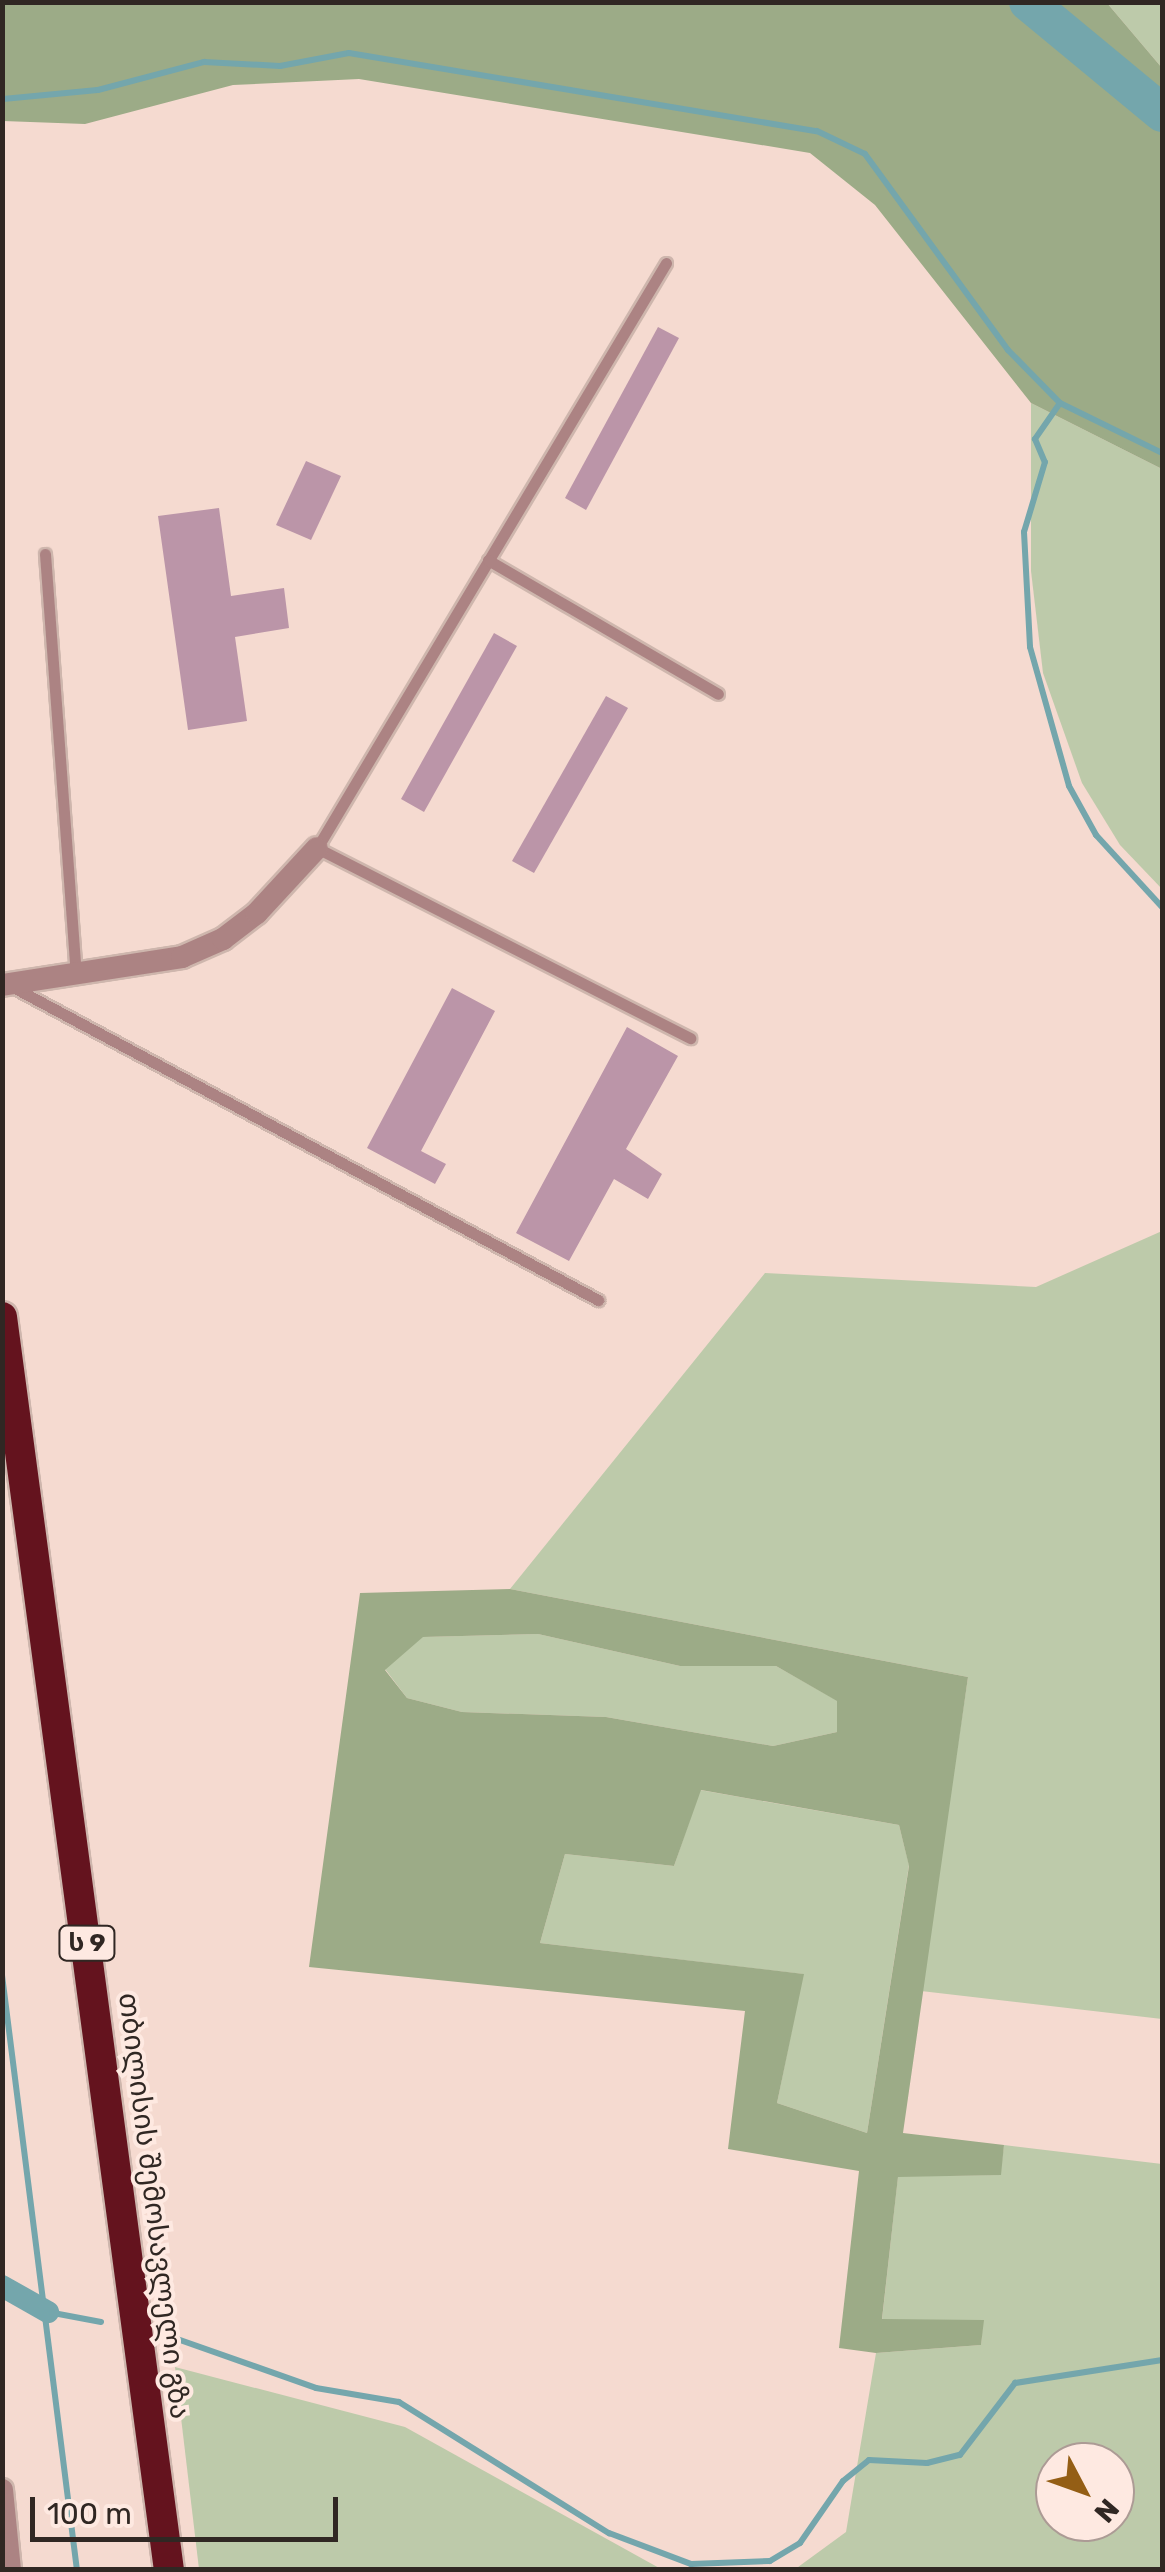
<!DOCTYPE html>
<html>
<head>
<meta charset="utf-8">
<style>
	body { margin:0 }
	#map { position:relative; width:1165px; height:2572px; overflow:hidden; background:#f5dad0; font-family:Rubik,"Noto Sans Georgian",sans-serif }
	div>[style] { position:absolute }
	.green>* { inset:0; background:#bdcaaa }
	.forest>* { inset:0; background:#9cab87 }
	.stream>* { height:6px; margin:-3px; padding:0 3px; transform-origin:3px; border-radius:3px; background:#74a6ac }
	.canal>* { height:22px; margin:-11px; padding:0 11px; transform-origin:11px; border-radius:11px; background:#74a6ac }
	.river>* { height:38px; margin:-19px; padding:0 19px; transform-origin:19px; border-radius:19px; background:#74a6ac }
	.building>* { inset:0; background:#bb95a8 }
	.roads { filter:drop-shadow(2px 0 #ceb6ad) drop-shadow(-2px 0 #ceb6ad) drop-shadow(0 2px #ceb6ad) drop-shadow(0 -2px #ceb6ad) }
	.lane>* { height:11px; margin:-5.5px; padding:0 5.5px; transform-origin:5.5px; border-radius:5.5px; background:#ac8383 }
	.street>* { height:22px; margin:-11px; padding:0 11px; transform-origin:11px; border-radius:11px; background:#ac8383 }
	.highway>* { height:30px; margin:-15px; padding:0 15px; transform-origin:15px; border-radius:15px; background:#64131e }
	span { translate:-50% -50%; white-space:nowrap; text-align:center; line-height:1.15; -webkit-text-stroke:8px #fee9e1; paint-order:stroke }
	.shield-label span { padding:2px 8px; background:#fee9e1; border:2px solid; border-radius:8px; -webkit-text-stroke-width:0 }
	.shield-label { font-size:25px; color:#302723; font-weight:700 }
	.street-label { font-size:28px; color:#302723 }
	.frame { position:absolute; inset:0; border:5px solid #302723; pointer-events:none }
	.north { position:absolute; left:1035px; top:2442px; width:100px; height:100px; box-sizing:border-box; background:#fee9e1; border:2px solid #ac9b95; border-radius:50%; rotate:131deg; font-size:28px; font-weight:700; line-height:40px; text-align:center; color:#302723 }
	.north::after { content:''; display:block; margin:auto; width:35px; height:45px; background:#945e15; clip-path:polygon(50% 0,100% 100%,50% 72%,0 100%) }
	.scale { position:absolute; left:30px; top:2497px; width:308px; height:45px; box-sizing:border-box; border:5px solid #302723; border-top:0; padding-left:12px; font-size:30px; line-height:35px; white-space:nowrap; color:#302723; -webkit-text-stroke:8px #fee9e1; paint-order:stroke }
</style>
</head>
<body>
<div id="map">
	<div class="green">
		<i style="clip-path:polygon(1107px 3px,1162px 3px,1162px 68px)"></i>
		<i style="clip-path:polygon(1031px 403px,1162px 469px,1162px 889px,1120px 845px,1082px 783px,1043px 673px,1031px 571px)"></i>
		<i style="clip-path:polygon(1162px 1231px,1162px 2019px,921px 1991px,968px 1677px,510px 1589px,765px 1273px,1036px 1287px)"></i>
		<i style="clip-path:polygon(538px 1634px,680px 1666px,776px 1666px,838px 1701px,837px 1732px,773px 1746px,606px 1717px,462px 1712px,407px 1698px,385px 1669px,422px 1637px)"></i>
		<i style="clip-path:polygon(700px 1790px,899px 1825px,909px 1865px,867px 2133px,777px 2103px,803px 1974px,540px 1943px,565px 1854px,674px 1866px)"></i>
		<i style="clip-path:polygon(evenodd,1004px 2145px,1162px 2164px,1162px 2569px,794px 2570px,846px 2532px,876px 2353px,981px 2345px,983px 2320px,882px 2320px,898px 2176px,1000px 2175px,1004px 2145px,1055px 2462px,1115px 2462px,1115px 2522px,1055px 2522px,1055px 2462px)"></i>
		<i style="clip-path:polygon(175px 2367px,405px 2427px,661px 2569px,199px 2569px)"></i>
	</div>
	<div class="forest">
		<i style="clip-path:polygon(3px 2px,1107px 3px,1162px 68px,1162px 469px,1031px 403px,875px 205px,810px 153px,359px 79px,233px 85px,85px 124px,3px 121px)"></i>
		<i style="clip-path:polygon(evenodd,510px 1589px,968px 1677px,903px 2133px,1004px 2145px,1001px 2175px,898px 2177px,882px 2319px,984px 2320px,981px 2345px,876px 2353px,839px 2348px,859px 2171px,728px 2149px,745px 2011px,309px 1967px,360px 1593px,510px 1589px,538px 1634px,680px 1666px,776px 1666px,837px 1701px,837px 1732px,773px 1746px,606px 1717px,462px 1712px,407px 1698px,385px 1670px,423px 1637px,538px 1634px,510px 1589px,701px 1790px,899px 1825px,909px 1866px,867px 2133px,777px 2103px,804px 1974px,540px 1943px,565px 1854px,674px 1866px,701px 1790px)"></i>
	</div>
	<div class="stream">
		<i style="left:3px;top:99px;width:95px;rotate:-5.4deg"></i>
		<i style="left:98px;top:90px;width:110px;rotate:-14.8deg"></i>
		<i style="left:204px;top:62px;width:76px;rotate:3deg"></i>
		<i style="left:280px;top:66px;width:70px;rotate:-10.7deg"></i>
		<i style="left:349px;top:53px;width:474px;rotate:9.5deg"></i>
		<i style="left:817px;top:131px;width:53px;rotate:25.6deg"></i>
		<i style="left:865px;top:154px;width:243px;rotate:53.9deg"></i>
		<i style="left:1008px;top:350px;width:74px;rotate:45.5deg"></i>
		<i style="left:1060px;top:403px;width:114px;rotate:26.1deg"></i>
		<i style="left:1060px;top:403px;width:44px;rotate:124.8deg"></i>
		<i style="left:1035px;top:439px;width:25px;rotate:67deg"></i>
		<i style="left:1045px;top:462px;width:73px;rotate:106.7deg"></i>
		<i style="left:1024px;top:532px;width:115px;rotate:87deg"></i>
		<i style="left:1030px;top:647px;width:144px;rotate:74.3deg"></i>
		<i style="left:1069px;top:786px;width:56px;rotate:61.1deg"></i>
		<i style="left:1096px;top:835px;width:98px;rotate:47.5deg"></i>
		<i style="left:2px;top:1975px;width:600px;rotate:82.82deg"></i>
		<i style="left:48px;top:2312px;width:54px;rotate:10.7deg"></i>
		<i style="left:163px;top:2334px;width:162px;rotate:19.4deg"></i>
		<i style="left:316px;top:2388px;width:84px;rotate:9.6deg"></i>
		<i style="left:399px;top:2402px;width:248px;rotate:32deg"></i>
		<i style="left:609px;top:2533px;width:88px;rotate:20.7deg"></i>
		<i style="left:691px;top:2564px;width:79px;rotate:-2.2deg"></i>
		<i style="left:770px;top:2561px;width:35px;rotate:-31deg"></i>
		<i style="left:800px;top:2543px;width:75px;rotate:-55.3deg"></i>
		<i style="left:843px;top:2481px;width:33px;rotate:-39deg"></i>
		<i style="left:869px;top:2460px;width:58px;rotate:3deg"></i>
		<i style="left:927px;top:2463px;width:34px;rotate:-14deg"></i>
		<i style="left:960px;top:2455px;width:91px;rotate:-52.6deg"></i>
		<i style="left:1015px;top:2383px;width:149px;rotate:-8.9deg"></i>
	</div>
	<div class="canal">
		<i style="left:2px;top:2286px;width:53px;rotate:29.5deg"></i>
	</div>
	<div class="river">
		<i style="left:1028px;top:2px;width:174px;rotate:39.6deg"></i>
	</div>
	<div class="building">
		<i style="clip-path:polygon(658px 327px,679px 338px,586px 510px,565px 498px)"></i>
		<i style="clip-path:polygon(306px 461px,341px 476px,311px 540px,276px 525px)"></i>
		<i style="clip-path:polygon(219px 508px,231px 596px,284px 588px,289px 628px,235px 637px,247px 721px,188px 730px,158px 516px)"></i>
		<i style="clip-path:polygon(494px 633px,517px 646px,424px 812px,401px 799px)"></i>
		<i style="clip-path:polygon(606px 696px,628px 708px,534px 873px,512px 861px)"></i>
		<i style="clip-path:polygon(452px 988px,495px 1011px,421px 1151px,446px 1164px,435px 1184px,367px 1148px)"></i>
		<i style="clip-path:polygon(627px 1027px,678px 1056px,626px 1149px,662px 1174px,648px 1199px,614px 1179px,569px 1261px,516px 1233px)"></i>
	</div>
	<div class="roads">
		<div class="lane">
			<i style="left:666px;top:263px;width:681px;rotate:120.82deg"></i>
			<i style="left:317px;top:848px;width:419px;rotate:27deg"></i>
			<i style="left:45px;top:554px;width:420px;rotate:85.8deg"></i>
			<i style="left:488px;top:560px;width:266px;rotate:30.2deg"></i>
			<i style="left:11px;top:986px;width:666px;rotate:28.14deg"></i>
		</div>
		<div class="street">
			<i style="left:2px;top:985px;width:182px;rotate:-8.8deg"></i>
			<i style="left:182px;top:957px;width:45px;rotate:-23.7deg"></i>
			<i style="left:223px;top:939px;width:43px;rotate:-37.4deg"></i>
			<i style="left:257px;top:913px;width:88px;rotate:-47.3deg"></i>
			<i style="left:2px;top:2490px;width:80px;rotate:84.3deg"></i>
		</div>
		<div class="highway">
			<i style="left:2px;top:1317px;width:1264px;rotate:82.41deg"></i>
		</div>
	</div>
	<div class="shield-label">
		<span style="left:87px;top:1943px">ს 9</span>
	</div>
	<div class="street-label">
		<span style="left:154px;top:2206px;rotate:83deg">თბილისის შემოსავლელი გზა</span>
	</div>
	<div class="frame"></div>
	<div class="north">N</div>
	<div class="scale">100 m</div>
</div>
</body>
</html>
